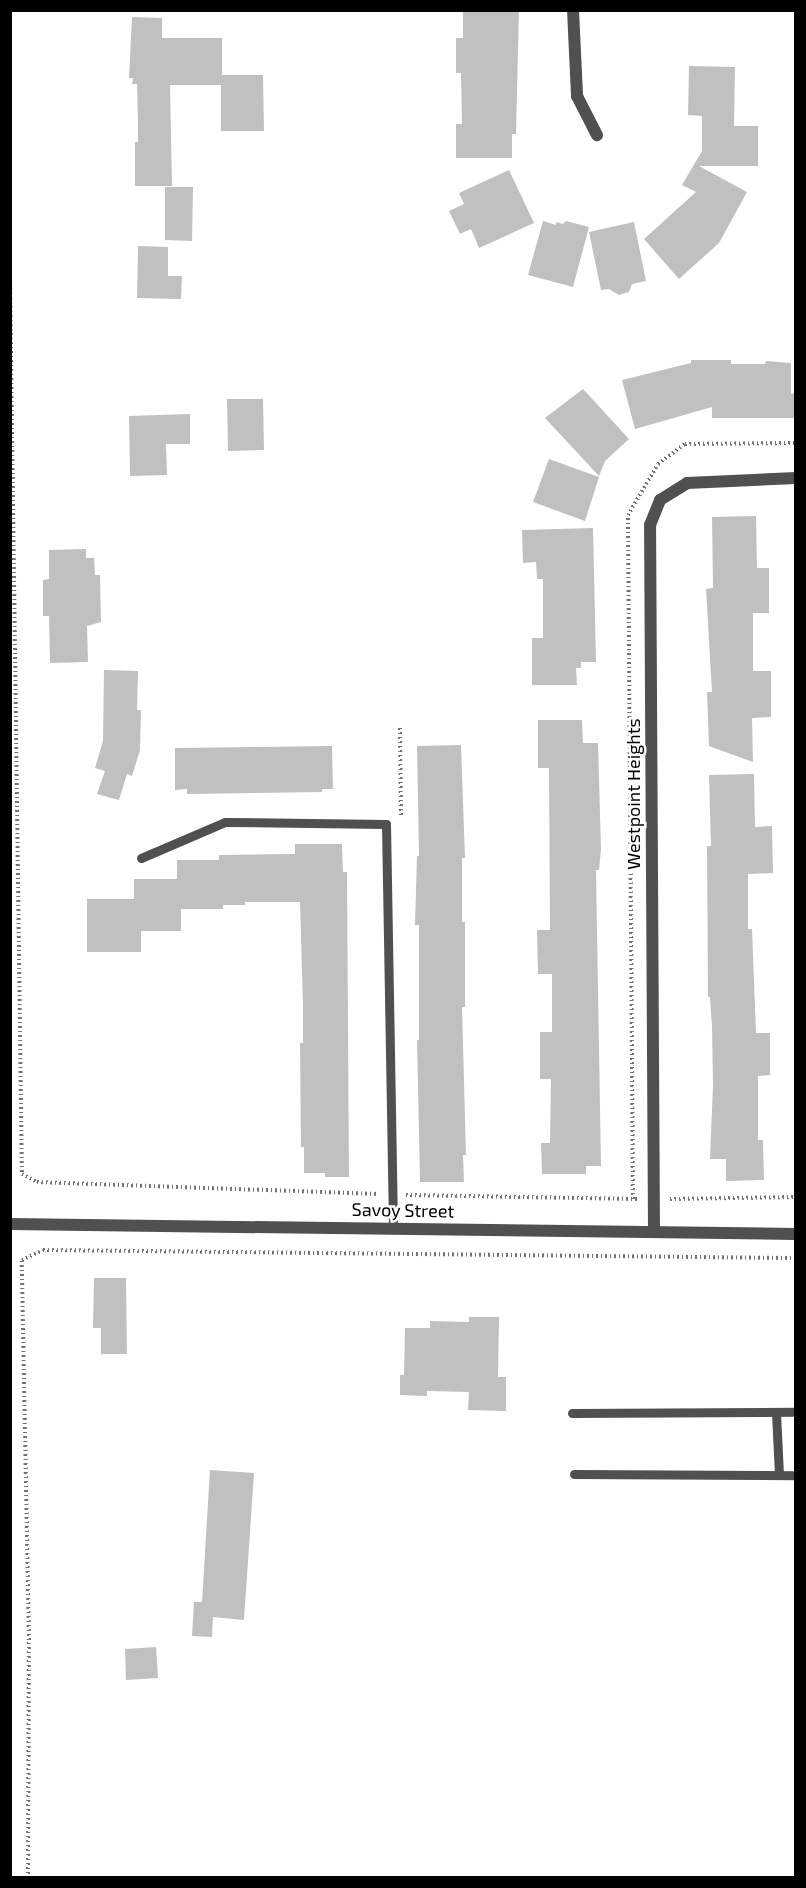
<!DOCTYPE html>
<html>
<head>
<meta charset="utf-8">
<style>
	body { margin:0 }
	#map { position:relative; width:806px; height:1888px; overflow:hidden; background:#fff; font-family:"Exo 2",sans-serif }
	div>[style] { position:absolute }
	.building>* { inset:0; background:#c0c0c0 }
	.path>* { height:4px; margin-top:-2px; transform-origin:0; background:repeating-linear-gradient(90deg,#727272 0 1.5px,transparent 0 4.5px) }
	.lane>* { height:9px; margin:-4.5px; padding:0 4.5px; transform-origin:4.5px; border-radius:4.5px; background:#505050 }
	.street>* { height:12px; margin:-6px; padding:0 6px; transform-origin:6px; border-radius:6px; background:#505050 }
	span { translate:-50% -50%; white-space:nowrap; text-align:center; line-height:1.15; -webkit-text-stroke:5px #fff; paint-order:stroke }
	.street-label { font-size:18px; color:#000 }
	.frame { position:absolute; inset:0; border:12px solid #000; pointer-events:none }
</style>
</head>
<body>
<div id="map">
	<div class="building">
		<i style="clip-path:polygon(463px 10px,519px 10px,516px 134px,512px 134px,512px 158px,456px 158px,456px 124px,462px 124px,461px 73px,456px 73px,456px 38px,463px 38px)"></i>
		<i style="clip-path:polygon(132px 17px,162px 18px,162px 38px,222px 38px,222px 75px,263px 75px,264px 131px,221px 131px,221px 85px,170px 85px,172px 186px,135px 186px,135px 142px,138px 142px,138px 123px,137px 84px,132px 84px,133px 78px,129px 78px)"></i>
		<i style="clip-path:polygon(689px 66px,735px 67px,734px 126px,758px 126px,758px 166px,699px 166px,747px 192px,719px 243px,679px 279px,644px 239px,696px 192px,682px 185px,702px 151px,702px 116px,688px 115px)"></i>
		<i style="clip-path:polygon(509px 170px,534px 223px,479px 248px,471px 229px,460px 234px,449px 211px,464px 204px,459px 193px)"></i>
		<i style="clip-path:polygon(165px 187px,193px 187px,192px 241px,165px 240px)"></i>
		<i style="clip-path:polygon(543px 221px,556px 225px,556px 222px,563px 224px,566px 221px,589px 227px,573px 287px,528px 275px)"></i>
		<i style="clip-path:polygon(634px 222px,646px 281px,632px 284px,629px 292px,619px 295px,609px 289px,601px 290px,589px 232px)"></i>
		<i style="clip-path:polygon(138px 246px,168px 247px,168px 276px,182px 276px,181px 299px,137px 298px)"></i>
		<i style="clip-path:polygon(691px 360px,731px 360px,731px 364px,765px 364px,766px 361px,791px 363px,791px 394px,795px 393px,795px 418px,712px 418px,712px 407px,635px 429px,622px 380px,691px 363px)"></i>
		<i style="clip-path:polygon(583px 389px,629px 439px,605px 461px,599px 476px,545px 418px)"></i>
		<i style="clip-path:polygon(227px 399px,263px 399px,264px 450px,228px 451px)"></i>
		<i style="clip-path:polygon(190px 414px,190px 444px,166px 444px,167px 475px,130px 476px,129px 416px)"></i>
		<i style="clip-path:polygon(549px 459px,599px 477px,585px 521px,533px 502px)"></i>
		<i style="clip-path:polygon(756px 516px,757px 568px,769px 568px,769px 613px,753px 613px,753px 671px,771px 671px,771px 717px,752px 718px,753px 762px,709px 746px,707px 692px,712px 692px,706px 589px,713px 588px,712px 517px)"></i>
		<i style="clip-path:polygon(593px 528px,596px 662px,581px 662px,581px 668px,576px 668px,577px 685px,532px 685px,532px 638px,543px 638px,543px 579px,537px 579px,536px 562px,523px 563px,522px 530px)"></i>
		<i style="clip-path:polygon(86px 549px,86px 558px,94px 558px,95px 575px,100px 575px,101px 622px,87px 626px,88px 662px,50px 663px,49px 616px,43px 616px,43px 580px,49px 579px,49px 550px)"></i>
		<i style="clip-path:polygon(104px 670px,138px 671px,137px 710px,141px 710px,140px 750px,132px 776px,127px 774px,119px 800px,97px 794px,105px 771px,95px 768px,103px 741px)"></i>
		<i style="clip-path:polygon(538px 720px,582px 720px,583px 743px,598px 743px,601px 849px,599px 870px,596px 870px,601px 1166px,586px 1166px,586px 1174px,542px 1174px,541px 1143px,550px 1143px,551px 1079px,540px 1079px,540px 1032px,552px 1032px,552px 974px,538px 974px,537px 930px,550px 930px,549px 768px,538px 768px)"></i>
		<i style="clip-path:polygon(461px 745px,465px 858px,462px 858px,462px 922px,465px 922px,465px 1007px,462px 1007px,466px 1155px,463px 1155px,464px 1182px,420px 1182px,417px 1040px,419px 1040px,419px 925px,415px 925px,417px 856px,419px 856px,417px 746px)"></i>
		<i style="clip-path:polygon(332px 746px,333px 789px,322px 789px,322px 792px,187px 794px,187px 789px,175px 790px,175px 748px)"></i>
		<i style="clip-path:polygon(754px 774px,755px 827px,772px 826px,773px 873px,748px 874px,748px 929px,752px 929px,756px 1033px,770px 1033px,770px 1075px,758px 1076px,758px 1140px,763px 1140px,764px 1180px,726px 1181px,726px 1159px,710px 1159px,713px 1085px,712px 1027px,710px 997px,708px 997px,707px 846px,711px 846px,709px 775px)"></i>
		<i style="clip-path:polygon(295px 844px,342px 844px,343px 872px,347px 872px,349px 1177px,325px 1177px,325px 1173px,304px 1173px,304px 1147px,301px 1147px,300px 1043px,303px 1043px,303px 1004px,300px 902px,245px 902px,245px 905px,223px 905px,223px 909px,181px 909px,181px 931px,141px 931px,141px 952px,87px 952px,87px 899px,134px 899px,134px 879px,177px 879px,177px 860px,219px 860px,219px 855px,295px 854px)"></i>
		<i style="clip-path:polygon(94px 1278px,126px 1278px,127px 1354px,101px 1354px,101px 1328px,93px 1328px)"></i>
		<i style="clip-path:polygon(469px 1317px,499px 1317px,498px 1377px,506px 1377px,506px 1411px,468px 1410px,469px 1392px,427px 1391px,427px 1396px,400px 1395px,400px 1375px,404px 1375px,405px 1328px,430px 1328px,430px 1321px,469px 1322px)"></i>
		<i style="clip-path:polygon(210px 1470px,254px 1473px,244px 1620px,213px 1617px,212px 1637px,192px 1636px,194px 1602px,202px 1602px)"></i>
		<i style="clip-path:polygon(156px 1647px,158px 1678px,126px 1680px,125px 1649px)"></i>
	</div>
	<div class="path">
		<i style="left:10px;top:275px;width:899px;rotate:89.24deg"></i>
		<i style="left:22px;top:1174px;width:17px;rotate:28deg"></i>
		<i style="left:37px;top:1182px;width:341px;rotate:2deg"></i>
		<i style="left:400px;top:728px;width:88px;rotate:89.3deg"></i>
		<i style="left:406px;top:1195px;width:233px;rotate:1deg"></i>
		<i style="left:633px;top:1199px;width:684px;rotate:-90.42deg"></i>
		<i style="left:628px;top:515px;width:59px;rotate:-59.5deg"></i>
		<i style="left:658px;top:464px;width:34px;rotate:-37deg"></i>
		<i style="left:685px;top:444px;width:111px;rotate:-0.5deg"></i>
		<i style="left:670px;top:1199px;width:126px;rotate:-0.9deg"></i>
		<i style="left:28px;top:1878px;width:238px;rotate:-89.8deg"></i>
		<i style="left:29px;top:1640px;width:380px;rotate:-91.1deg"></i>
		<i style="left:22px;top:1260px;width:23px;rotate:-25deg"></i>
		<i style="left:43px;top:1250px;width:753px;rotate:0.61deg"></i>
	</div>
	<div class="lane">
		<i style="left:141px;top:858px;width:91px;rotate:-23.2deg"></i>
		<i style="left:225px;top:822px;width:161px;rotate:0.7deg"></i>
		<i style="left:386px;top:824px;width:404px;rotate:89deg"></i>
		<i style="left:572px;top:1413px;width:224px;rotate:-0.3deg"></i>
		<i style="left:776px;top:1413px;width:62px;rotate:87.2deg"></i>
		<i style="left:574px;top:1474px;width:222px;rotate:0.3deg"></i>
	</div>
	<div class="street">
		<i style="left:573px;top:10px;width:86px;rotate:87.3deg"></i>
		<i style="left:577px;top:96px;width:44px;rotate:62.9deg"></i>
		<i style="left:10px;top:1224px;width:786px;rotate:0.73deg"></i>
		<i style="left:654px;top:1231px;width:706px;rotate:-90.32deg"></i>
		<i style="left:650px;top:525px;width:27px;rotate:-68deg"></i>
		<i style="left:660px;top:500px;width:32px;rotate:-32deg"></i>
		<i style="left:687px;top:483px;width:109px;rotate:-2.6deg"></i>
	</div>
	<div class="street-label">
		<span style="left:633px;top:794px;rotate:-90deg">Westpoint Heights</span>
		<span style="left:403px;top:1210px;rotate:1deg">Savoy Street</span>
	</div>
	<div class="frame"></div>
</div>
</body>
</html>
